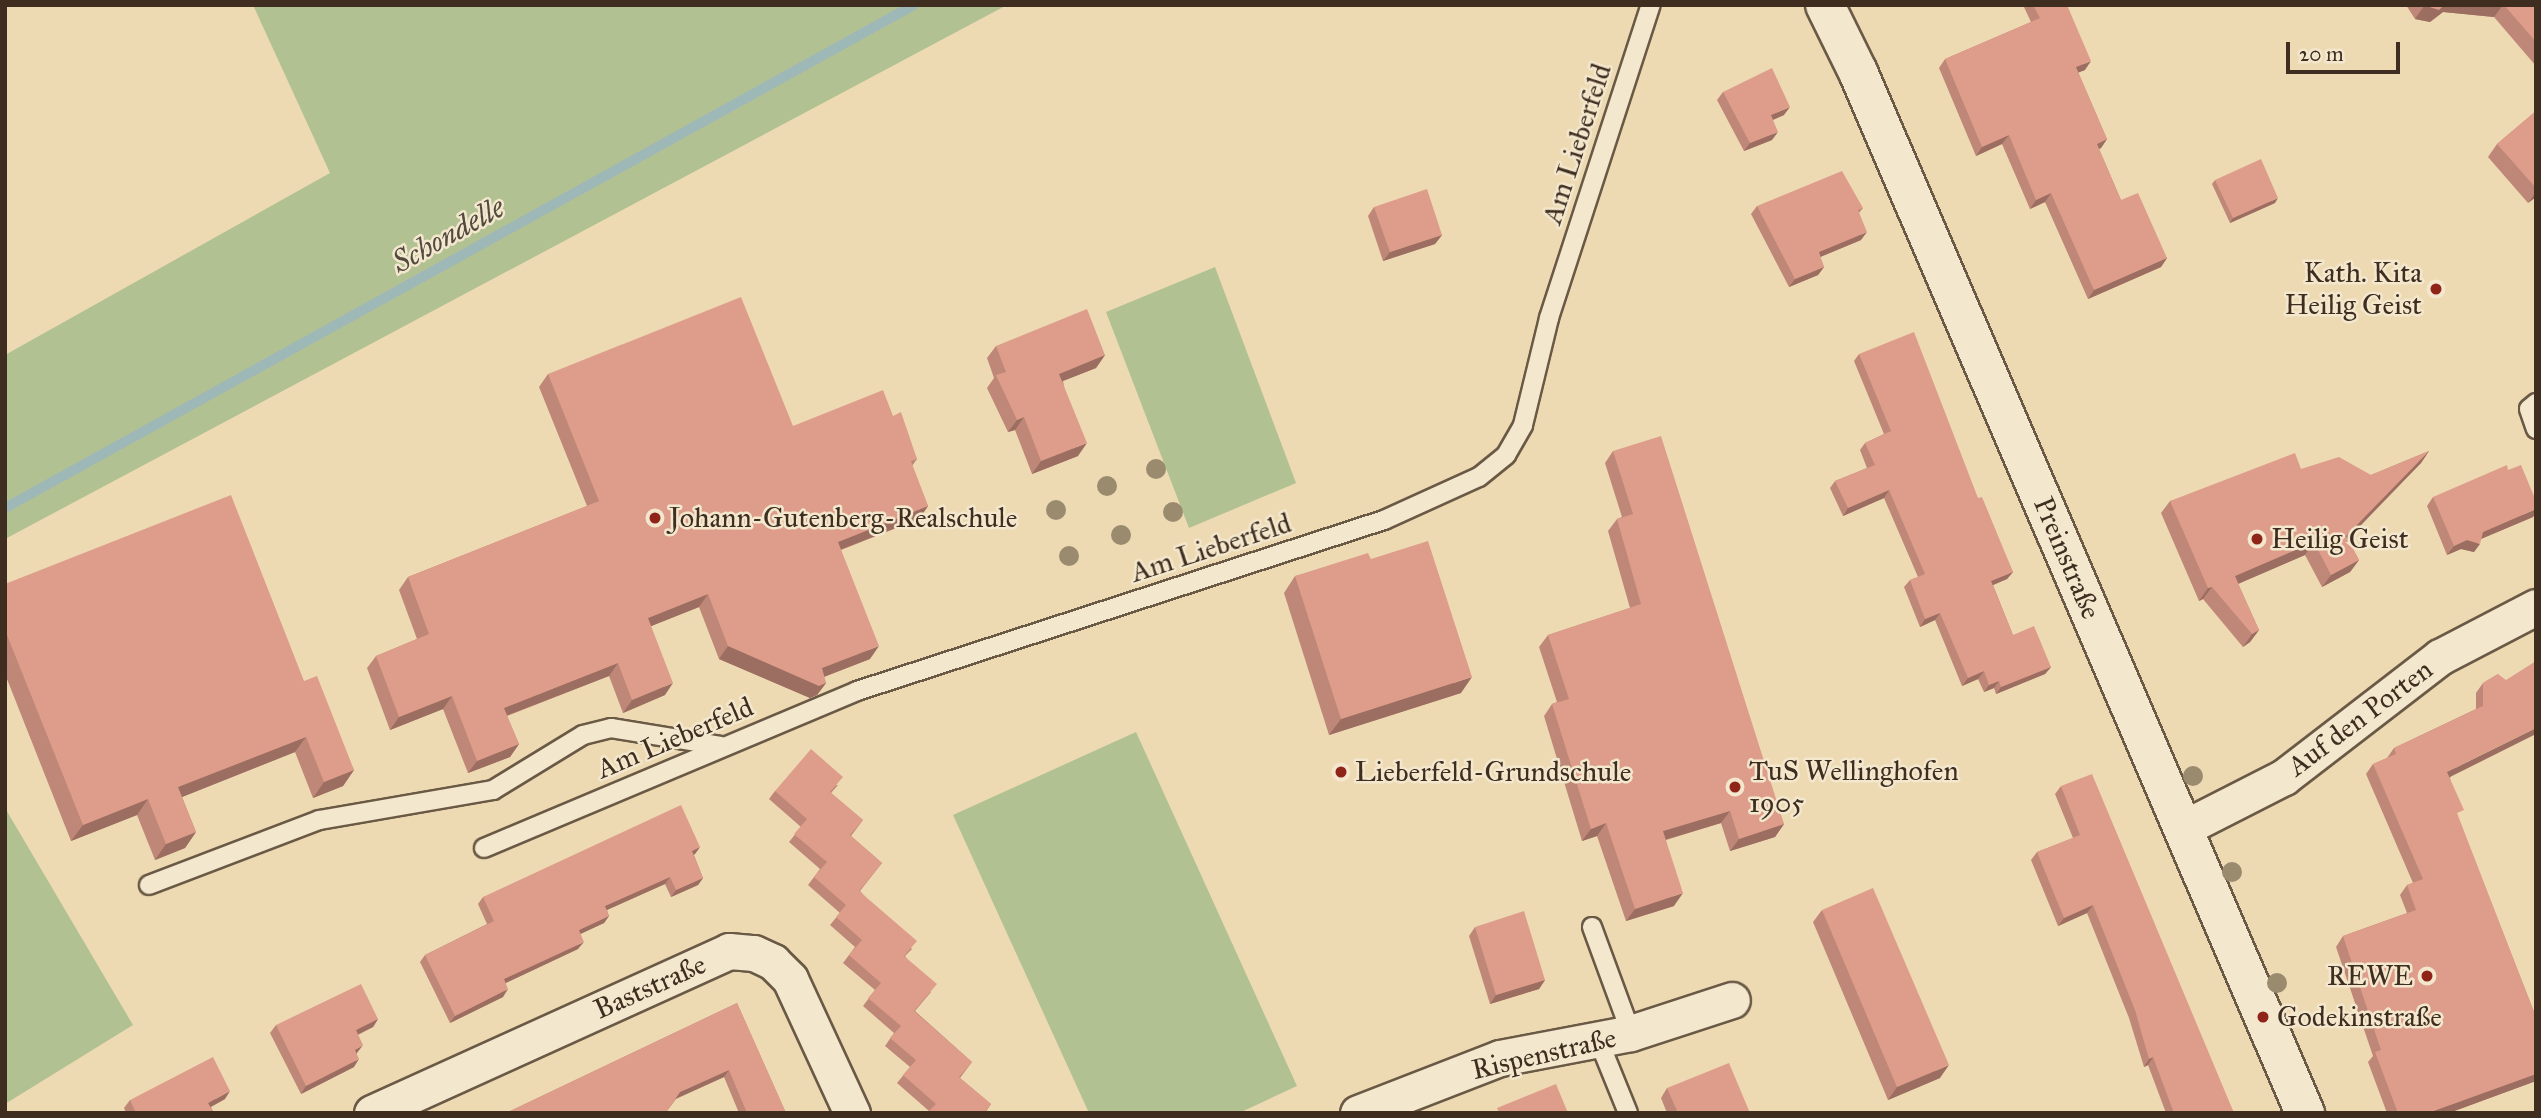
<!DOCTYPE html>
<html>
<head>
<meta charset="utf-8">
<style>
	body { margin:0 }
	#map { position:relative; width:2541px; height:1118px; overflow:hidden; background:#eddab3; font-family:"IM FELL Great Primer",serif }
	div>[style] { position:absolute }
	.green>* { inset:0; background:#b2c191 }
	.stream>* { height:10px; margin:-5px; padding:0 5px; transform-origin:5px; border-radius:5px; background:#9eb8b8 }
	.roads { filter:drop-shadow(2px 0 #6a5945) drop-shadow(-2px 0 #6a5945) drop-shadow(0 2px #6a5945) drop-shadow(0 -2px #6a5945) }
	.lane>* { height:18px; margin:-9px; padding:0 9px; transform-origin:9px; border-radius:9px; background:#f3e7ce }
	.street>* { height:35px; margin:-17.5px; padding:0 17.5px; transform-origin:17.5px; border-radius:17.5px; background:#f3e7ce }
	.secondary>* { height:38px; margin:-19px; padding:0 19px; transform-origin:19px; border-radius:19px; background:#f3e7ce }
	.trees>* { width:20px; height:20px; margin:-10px; border-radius:50%; background:#9a8b6f }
	.wall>* { inset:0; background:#bf8777 }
	.shaded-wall>* { inset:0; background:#9b6e61 }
	.building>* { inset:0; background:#de9d8a }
	.dots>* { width:19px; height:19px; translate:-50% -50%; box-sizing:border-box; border:4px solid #f3e7ce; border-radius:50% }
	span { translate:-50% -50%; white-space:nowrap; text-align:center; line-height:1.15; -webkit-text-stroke:5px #f3e7ce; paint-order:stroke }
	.street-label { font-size:28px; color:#3f2e20 }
	.poi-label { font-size:28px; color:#3f2e20 }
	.right { translate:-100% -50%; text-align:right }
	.left { translate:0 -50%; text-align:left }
	.water-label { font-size:30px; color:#524a3e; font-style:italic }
	.frame { position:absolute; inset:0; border:7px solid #3f2e20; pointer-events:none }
	.scale { position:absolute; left:2286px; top:42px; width:114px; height:32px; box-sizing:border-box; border:4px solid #3f2e20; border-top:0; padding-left:9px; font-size:21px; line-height:24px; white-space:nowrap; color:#3f2e20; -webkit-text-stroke:5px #f3e7ce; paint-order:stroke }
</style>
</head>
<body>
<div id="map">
	<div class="green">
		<i style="clip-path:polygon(253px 5px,1007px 5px,5px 539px,5px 355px,330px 173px)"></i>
		<i style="clip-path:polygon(1215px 267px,1296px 483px,1189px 528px,1106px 312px)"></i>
		<i style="clip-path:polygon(1136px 732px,1297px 1086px,1239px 1113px,1089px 1113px,953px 815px)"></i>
		<i style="clip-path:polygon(5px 808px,133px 1025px,5px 1104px)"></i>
	</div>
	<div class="stream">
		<i style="left:5px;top:508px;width:1039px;rotate:-28.96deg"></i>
	</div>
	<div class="roads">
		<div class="lane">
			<i style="left:2536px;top:403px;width:9px;rotate:139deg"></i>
			<i style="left:2529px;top:409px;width:21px;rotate:71deg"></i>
			<i style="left:484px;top:848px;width:405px;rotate:-22.8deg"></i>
			<i style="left:857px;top:691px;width:554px;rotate:-17.98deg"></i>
			<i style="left:1384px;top:520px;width:104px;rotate:-24.4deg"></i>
			<i style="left:1479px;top:477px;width:35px;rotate:-39deg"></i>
			<i style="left:1506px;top:455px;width:34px;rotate:-60deg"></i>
			<i style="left:1523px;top:425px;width:110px;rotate:-76.3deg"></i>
			<i style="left:1549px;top:318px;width:329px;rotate:-72deg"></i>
			<i style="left:149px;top:885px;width:182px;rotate:-20.9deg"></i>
			<i style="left:319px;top:820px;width:177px;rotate:-9.8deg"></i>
			<i style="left:493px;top:790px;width:105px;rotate:-31.4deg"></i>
			<i style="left:583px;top:735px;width:29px;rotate:-14deg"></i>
			<i style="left:611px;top:728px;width:111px;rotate:9.3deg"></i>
			<i style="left:1592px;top:927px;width:113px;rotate:69.8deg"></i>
			<i style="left:1598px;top:1039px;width:80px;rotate:67.9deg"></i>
		</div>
		<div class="street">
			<i style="left:2184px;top:828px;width:112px;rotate:-27deg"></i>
			<i style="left:2284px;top:777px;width:197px;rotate:-37.6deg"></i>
			<i style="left:2440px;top:657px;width:108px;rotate:-27.5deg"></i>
			<i style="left:372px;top:1113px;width:392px;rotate:-24.4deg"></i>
			<i style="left:729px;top:951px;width:25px;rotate:5deg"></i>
			<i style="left:754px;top:953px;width:21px;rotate:25deg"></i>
			<i style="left:773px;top:962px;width:24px;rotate:45deg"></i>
			<i style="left:790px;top:979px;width:148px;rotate:65.2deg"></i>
			<i style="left:1358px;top:1113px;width:152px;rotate:-21.2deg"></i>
			<i style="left:1500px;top:1058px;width:133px;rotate:-10.8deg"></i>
			<i style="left:1631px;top:1033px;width:106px;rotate:-18.1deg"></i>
		</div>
		<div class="secondary">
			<i style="left:1825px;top:5px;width:75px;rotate:63.8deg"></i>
			<i style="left:1858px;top:72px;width:1133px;rotate:66.76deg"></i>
		</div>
	</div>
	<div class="trees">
		<i style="left:1156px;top:469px"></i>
		<i style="left:1107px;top:486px"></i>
		<i style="left:1056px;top:510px"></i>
		<i style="left:1173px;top:512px"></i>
		<i style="left:1121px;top:535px"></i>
		<i style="left:1069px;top:556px"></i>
		<i style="left:2193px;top:776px"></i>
		<i style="left:2232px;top:872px"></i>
		<i style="left:2277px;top:983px"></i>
	</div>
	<div class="wall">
		<i style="clip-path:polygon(2023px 5px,2067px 5px,2085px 70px,2078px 72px,2107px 139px,2101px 148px,2099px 149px,2121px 200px,2167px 258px,2161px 267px,2088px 299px,2045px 202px,2030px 209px,2002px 144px,1976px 156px,1939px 68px,1945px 59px,2031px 22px)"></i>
		<i style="clip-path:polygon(2406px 5px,2536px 5px,2536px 66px,2494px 17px,2443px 12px,2430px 22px,2415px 19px)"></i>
		<i style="clip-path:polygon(1723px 92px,1784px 115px,1773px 120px,1772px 140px,1744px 151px,1717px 100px)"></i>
		<i style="clip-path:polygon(2536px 111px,2536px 197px,2528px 203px,2488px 157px,2497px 144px)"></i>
		<i style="clip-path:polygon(2215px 180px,2275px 203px,2230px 223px,2212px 184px)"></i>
		<i style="clip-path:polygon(1757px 206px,1863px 208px,1859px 213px,1861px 240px,1820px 257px,1824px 267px,1818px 275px,1789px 287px,1751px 214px)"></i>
		<i style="clip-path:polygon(1374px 207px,1442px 235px,1435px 244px,1383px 261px,1368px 216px)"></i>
		<i style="clip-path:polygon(996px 346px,1105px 355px,1096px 368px,1063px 381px,1078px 456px,1032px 474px,1015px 430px,1008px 432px,987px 388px,994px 378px,987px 358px)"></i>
		<i style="clip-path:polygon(1859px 354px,1978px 498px,2013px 572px,2007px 579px,1993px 585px,2013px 635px,2051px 667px,2045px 674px,1996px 694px,1994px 688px,1984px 692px,1978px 679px,1962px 686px,1935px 620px,1920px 627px,1904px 587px,1910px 580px,1918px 577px,1884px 498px,1843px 516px,1830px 488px,1835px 481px,1867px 468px,1860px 450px,1865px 443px,1884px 434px,1854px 361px)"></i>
		<i style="clip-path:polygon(548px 374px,793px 426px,893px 416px,917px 459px,912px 466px,928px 506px,919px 519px,841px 550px,870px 659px,824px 677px,826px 683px,817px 695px,810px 698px,719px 659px,699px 607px,651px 626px,665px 695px,623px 713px,609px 676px,507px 716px,519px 744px,510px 757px,468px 773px,443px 709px,390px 730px,367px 668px,376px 656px,417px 639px,399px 590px,408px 577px,587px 506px,539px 387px)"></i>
		<i style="clip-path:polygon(1613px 451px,1784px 824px,1775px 837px,1730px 851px,1721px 823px,1666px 840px,1674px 906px,1626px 921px,1597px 836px,1582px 841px,1544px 716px,1552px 704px,1557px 702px,1539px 647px,1548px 635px,1630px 608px,1608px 531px,1617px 519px,1622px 517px,1605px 463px)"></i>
		<i style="clip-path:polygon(2429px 451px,2421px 463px,2347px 538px,2359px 560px,2350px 572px,2322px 587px,2305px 555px,2238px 584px,2259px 630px,2250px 642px,2243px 647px,2203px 599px,2199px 601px,2161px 513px,2170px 501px,2301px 469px,2371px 475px)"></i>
		<i style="clip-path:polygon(2433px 497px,2533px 517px,2481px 539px,2474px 552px,2461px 549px,2447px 555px,2427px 506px)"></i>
		<i style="clip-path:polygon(1371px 559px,1461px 693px,1329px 735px,1284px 593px,1295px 576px)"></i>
		<i style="clip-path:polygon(5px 584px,304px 681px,354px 770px,343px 786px,313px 798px,295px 752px,182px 797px,196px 832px,185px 848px,155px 860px,137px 815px,71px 841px,5px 674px)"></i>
		<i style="clip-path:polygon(2498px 674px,2450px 778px,2458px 818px,2536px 1017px,2536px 1081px,2449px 1113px,2387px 1113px,2368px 1062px,2373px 1056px,2336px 947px,2343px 936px,2407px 913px,2400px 895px,2407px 885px,2413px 883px,2366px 774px,2373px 764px,2387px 758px,2394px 748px,2476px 709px,2476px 693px,2483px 683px)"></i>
		<i style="clip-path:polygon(838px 785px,831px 793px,863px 820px,851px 836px,882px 863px,860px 891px,912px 949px,905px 956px,931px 992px,915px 1011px,972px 1062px,960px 1078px,991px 1104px,985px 1113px,927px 1113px,929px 1111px,897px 1083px,910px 1067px,885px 1046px,894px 1033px,863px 1006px,875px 990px,843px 963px,855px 947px,830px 925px,840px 913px,808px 885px,820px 869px,789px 842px,801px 827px,769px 799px,775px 791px)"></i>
		<i style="clip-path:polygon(2061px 786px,2234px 1113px,2166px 1113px,2148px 1065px,2144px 1067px,2129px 1018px,2087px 913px,2058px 926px,2031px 860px,2037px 852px,2073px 838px,2055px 794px)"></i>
		<i style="clip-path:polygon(700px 847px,694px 855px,703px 878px,698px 885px,671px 897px,665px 884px,607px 910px,609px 916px,604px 923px,580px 934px,578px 949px,506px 983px,503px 997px,450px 1023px,420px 962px,425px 955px,487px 924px,478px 904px,483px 897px)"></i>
		<i style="clip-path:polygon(1822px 910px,1940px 1078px,1888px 1100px,1813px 922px)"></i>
		<i style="clip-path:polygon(1475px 927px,1545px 980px,1539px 989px,1490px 1004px,1469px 936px)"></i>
		<i style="clip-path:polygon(737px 1003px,786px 1113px,739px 1113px,724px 1077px,676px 1099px,667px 1111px,506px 1113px)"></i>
		<i style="clip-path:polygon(378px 1019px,373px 1027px,358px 1035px,357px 1053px,354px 1067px,301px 1094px,270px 1033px,276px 1025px)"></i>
		<i style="clip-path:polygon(1667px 1088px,1750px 1113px,1667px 1113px,1661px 1098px)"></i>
		<i style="clip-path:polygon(225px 1099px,211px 1107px,214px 1113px,126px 1113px,124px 1108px,130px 1100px)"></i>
	</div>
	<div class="shaded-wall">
		<i style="clip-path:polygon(2444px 5px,2503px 5px,2494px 17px,2443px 12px,2430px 22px,2415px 19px,2424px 6px)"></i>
		<i style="clip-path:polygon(2091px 61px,2085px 70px,2070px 76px,2076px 67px)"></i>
		<i style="clip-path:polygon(1790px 107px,1784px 115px,1765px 123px,1771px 115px)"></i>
		<i style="clip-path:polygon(1778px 132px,1772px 140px,1744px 151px,1750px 143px)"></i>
		<i style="clip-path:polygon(2009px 135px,2002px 144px,1976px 156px,1982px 147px)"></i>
		<i style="clip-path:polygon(2107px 139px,2101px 148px,2090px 153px,2097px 144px)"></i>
		<i style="clip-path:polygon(2536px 192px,2536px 197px,2528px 203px)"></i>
		<i style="clip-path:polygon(2051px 193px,2045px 202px,2030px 209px,2036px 200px)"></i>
		<i style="clip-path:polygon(2278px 198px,2275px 203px,2230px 223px,2233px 218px)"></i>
		<i style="clip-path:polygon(1867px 232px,1861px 240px,1813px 260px,1819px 252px)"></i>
		<i style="clip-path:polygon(1442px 235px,1435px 244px,1383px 261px,1390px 252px)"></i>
		<i style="clip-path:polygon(2167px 258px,2161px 267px,2088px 299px,2094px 290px)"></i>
		<i style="clip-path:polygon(1824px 267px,1818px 275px,1789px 287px,1795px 279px)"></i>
		<i style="clip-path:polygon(1105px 355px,1096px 368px,1050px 386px,1059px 374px)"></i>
		<i style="clip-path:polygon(1024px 417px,1015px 430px,1008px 432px,1017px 420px)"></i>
		<i style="clip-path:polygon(1087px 443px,1078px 456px,1032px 474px,1041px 461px)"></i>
		<i style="clip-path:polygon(2429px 451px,2421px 463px,2338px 549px,2346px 536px)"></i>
		<i style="clip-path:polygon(1889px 490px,1884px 498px,1843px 516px,1848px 508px)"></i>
		<i style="clip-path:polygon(928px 506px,919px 519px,829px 554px,838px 542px)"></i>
		<i style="clip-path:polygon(2536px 509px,2536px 513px,2533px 517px,2476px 541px,2483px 532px)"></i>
		<i style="clip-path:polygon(2467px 540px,2480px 544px,2474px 552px,2461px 549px,2447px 555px,2454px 546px)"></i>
		<i style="clip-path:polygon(2314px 542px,2305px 555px,2226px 589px,2235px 576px)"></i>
		<i style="clip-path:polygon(2359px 560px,2350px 572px,2322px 587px,2331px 575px)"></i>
		<i style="clip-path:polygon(2013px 572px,2007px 579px,1986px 588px,1991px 581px)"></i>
		<i style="clip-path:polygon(2212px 587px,2203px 599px,2199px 601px,2208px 588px)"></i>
		<i style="clip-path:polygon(708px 594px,699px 607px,639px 631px,648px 618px)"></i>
		<i style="clip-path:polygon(1940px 613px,1935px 620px,1920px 627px,1925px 619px)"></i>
		<i style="clip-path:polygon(2259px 630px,2250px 642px,2243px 647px,2252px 634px)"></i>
		<i style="clip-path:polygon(728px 646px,826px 683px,817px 695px,810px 698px,719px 659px)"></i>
		<i style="clip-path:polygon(879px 646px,870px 659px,813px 681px,822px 668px)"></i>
		<i style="clip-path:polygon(618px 663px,609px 676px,495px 720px,504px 708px)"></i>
		<i style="clip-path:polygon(2051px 667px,2045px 674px,1996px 694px,2001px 687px)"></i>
		<i style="clip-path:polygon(1984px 671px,1978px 679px,1962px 686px,1968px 678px)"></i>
		<i style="clip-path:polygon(1472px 677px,1461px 693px,1329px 735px,1341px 719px)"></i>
		<i style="clip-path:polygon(1999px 681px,1994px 688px,1984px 692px,1989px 685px)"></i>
		<i style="clip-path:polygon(673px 683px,665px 695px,623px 713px,632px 700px)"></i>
		<i style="clip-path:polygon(452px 696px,443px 709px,390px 730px,399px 717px)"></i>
		<i style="clip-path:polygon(2536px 728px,2536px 734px,2440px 782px,2447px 772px)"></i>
		<i style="clip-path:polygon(306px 737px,295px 752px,167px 803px,178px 787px)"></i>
		<i style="clip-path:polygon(519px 744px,510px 757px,468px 773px,477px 761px)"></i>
		<i style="clip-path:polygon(354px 770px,343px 786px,313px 798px,324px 782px)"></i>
		<i style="clip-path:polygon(148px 799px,137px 815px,71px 841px,83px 825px)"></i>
		<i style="clip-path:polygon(1730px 811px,1721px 823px,1654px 843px,1663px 831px)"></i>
		<i style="clip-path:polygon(1606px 823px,1597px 836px,1582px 841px,1591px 829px)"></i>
		<i style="clip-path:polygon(1784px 824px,1775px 837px,1730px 851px,1739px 839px)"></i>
		<i style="clip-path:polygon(196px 832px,185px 848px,155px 860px,166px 844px)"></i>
		<i style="clip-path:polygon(700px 847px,695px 854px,687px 858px,692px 851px)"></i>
		<i style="clip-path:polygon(670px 877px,665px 884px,600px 913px,605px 906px)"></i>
		<i style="clip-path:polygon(703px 878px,698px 885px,671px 897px,676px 890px)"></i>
		<i style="clip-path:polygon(1683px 893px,1674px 906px,1626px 921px,1635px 909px)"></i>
		<i style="clip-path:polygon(2093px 905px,2087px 913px,2058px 926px,2064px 918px)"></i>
		<i style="clip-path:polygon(609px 916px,604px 923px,574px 937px,579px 930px)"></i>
		<i style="clip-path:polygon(584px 942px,578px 949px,499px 986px,504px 979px)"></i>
		<i style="clip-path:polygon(1545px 980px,1539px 989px,1490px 1004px,1496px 995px)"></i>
		<i style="clip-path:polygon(508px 989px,503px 997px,450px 1023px,455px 1016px)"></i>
		<i style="clip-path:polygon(378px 1019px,373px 1027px,350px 1038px,356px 1030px)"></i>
		<i style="clip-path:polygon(363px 1045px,357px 1053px,349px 1058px,355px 1050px)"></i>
		<i style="clip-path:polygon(2153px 1057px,2148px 1065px,2144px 1067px,2149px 1059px)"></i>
		<i style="clip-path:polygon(359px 1059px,354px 1067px,301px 1094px,306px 1086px)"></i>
		<i style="clip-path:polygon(1949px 1065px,1940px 1078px,1888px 1100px,1897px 1087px)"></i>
		<i style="clip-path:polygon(729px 1070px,724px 1077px,675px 1099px,680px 1092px)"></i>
		<i style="clip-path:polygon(2536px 1074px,2536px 1081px,2449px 1113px,2428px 1113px)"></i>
		<i style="clip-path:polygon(230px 1091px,225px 1099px,203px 1111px,208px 1103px)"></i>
	</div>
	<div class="building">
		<i style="clip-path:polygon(2033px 5px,2067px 5px,2091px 61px,2076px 67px,2107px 139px,2097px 144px,2121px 200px,2138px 193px,2167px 258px,2094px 290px,2051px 193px,2036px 200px,2009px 135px,1982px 147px,1945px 59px,2040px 18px)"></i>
		<i style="clip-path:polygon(2423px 5px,2444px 5px,2439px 10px)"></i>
		<i style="clip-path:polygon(2504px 5px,2536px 5px,2536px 42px)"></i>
		<i style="clip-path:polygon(1772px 68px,1790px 107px,1771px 115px,1778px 132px,1750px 143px,1723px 92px)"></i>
		<i style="clip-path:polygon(2536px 111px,2536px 188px,2497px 144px)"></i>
		<i style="clip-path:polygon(2261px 159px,2278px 198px,2233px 218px,2215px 180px)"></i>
		<i style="clip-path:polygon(1842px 171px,1863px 208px,1858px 210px,1867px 232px,1819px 252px,1824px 267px,1795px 279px,1757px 206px)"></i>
		<i style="clip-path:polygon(1427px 189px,1442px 235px,1390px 252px,1374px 207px)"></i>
		<i style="clip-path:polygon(741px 297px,793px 426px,883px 390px,893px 416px,901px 412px,917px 459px,911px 461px,928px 506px,838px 542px,879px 646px,822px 668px,826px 683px,819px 686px,728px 646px,708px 594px,648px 618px,673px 683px,632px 700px,618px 663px,504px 708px,519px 744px,477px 761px,452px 696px,399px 717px,376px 656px,429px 634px,408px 577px,599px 501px,548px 374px)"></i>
		<i style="clip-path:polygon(1087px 309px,1105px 355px,1059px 374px,1087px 443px,1041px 461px,1024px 417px,1017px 420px,996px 375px,1006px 372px,996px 346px)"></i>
		<i style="clip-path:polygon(1914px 332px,1978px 498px,1982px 497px,2013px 572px,1991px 581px,2013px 635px,2034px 626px,2051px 667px,2001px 687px,1999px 681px,1989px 685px,1984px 671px,1968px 678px,1940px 613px,1925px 619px,1910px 580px,1925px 574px,1889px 490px,1848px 508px,1835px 481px,1875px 465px,1865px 443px,1891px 431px,1859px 354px)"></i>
		<i style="clip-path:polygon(1661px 436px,1784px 824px,1739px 839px,1730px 811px,1663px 831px,1683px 893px,1635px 909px,1606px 823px,1591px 829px,1552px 704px,1569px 699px,1548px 635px,1641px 604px,1617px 519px,1633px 514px,1613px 451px)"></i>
		<i style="clip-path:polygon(2429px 451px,2346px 536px,2359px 560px,2331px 575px,2314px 542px,2235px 576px,2259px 630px,2252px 634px,2212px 587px,2208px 588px,2170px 501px,2295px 453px,2301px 469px,2339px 457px,2371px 475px)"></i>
		<i style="clip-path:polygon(2507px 465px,2508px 470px,2521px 465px,2536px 501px,2536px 509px,2483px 532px,2480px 544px,2467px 540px,2454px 546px,2433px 497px)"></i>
		<i style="clip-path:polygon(231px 495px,304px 681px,317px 676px,354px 770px,324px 782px,306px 737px,178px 787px,196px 832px,166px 844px,148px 799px,83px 825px,5px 630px,5px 584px)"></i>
		<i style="clip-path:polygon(1428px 541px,1472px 677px,1341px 719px,1295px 576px,1368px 553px,1371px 559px)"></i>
		<i style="clip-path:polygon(2536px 661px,2536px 728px,2447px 772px,2464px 810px,2457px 813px,2536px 1017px,2536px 1074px,2428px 1113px,2398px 1113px,2375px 1052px,2381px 1050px,2343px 936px,2416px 910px,2407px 885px,2423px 879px,2373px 764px,2396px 754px,2394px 748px,2483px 706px,2483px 683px,2498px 674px,2506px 680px)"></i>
		<i style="clip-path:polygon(811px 749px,843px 777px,830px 792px,863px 820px,850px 835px,882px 863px,859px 891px,917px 941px,904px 956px,937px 984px,914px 1011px,972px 1062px,959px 1077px,991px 1104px,984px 1113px,927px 1113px,936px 1104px,903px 1075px,916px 1060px,890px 1038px,901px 1026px,868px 998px,881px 983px,849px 955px,862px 940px,836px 917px,846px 905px,814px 877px,827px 862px,794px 834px,807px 819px,775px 791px)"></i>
		<i style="clip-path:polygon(2092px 774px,2234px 1113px,2174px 1113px,2153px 1057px,2149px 1059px,2135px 1010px,2093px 905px,2064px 918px,2037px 852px,2080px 835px,2061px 786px)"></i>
		<i style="clip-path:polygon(681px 805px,700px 847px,692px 851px,703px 878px,676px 890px,670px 877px,605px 906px,609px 916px,579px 930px,584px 942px,504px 979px,508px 989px,455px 1016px,425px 955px,494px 921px,483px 897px)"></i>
		<i style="clip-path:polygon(1873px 888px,1949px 1065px,1897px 1087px,1822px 910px)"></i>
		<i style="clip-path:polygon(1524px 911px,1545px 980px,1496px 995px,1475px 927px)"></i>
		<i style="clip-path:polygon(361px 984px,378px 1019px,356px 1030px,363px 1045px,355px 1050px,359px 1059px,306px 1086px,276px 1025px)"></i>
		<i style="clip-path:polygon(737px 1003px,786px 1113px,747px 1113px,729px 1070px,680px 1092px,667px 1111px,668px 1113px,506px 1113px)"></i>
		<i style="clip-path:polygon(213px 1057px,230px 1091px,208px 1103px,214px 1113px,136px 1113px,130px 1100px)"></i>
		<i style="clip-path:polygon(1729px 1063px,1750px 1113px,1678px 1113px,1667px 1088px)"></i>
		<i style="clip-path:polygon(1556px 1084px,1568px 1113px,1499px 1113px,1497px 1108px)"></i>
	</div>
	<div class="dots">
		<i style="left:2436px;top:289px;background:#8f2418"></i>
		<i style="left:655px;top:518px;background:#8f2418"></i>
		<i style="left:2257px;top:539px;background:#8f2418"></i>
		<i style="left:1341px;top:772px;background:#8f2418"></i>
		<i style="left:1735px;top:787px;background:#8f2418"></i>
		<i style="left:2427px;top:976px;background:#8f2418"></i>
		<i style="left:2263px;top:1017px;background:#8f2418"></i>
	</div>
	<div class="street-label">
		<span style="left:1577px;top:144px;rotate:-72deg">Am Lieberfeld</span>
		<span style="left:1211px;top:548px;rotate:-18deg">Am Lieberfeld</span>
		<span style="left:2067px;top:558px;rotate:67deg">Preinstraße</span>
		<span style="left:2360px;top:718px;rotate:-37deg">Auf den Porten</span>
		<span style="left:675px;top:738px;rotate:-23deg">Am Lieberfeld</span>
		<span style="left:650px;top:987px;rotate:-24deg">Baststraße</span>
		<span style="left:1544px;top:1054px;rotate:-13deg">Rispenstraße</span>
	</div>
	<div class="poi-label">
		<span class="right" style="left:2422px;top:289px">Kath. Kita<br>Heilig Geist</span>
		<span class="left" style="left:669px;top:518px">Johann-Gutenberg-Realschule</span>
		<span class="left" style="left:2271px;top:539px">Heilig Geist</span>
		<span class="left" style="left:1749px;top:787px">TuS Wellinghofen<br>1905</span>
		<span class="left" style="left:1355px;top:772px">Lieberfeld-Grundschule</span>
		<span class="right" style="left:2413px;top:976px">REWE</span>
		<span class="left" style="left:2277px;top:1017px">Godekinstraße</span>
	</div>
	<div class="water-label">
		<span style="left:448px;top:235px;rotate:-29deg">Schondelle</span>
	</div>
	<div class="frame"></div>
	<div class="scale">20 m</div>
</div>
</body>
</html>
